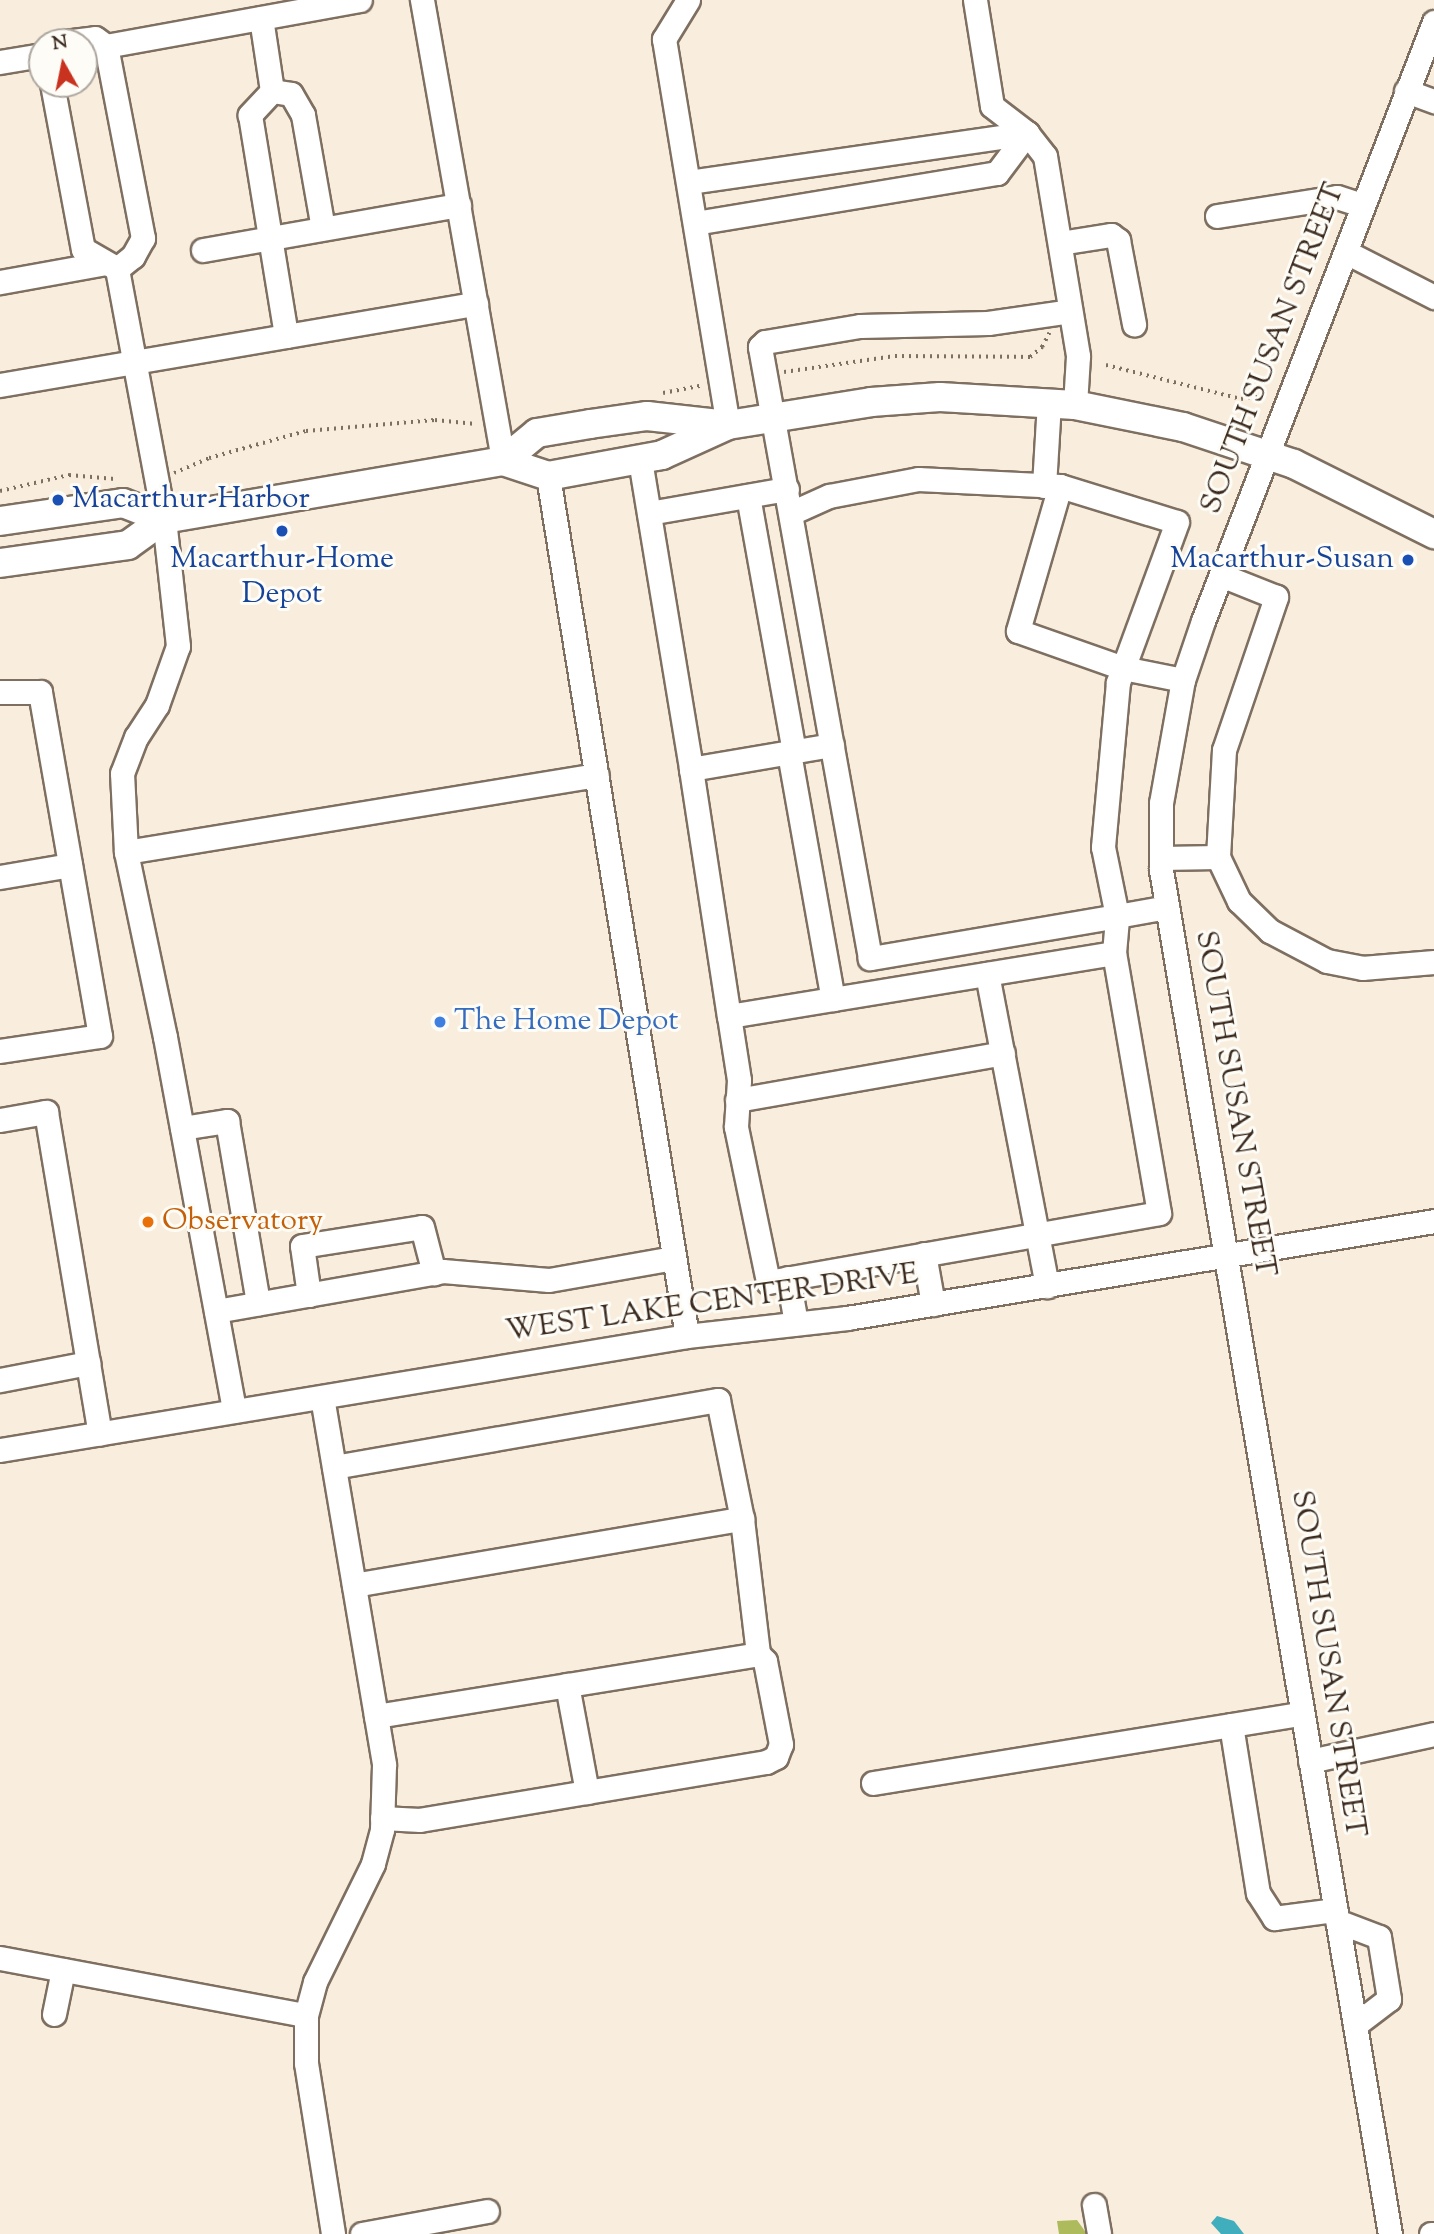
<!DOCTYPE html>
<html>
<head>
<meta charset="utf-8">
<style>
	body { margin:0 }
	#map { position:relative; width:1434px; height:2234px; overflow:hidden; background:#f9eede; font-family:"Sorts Mill Goudy",serif }
	div>[style] { position:absolute }
	.green>* { inset:0; background:#adbb5d }
	.water>* { inset:0; background:#40aebd }
	.path>* { height:3.5px; margin-top:-1.75px; transform-origin:0; background:repeating-linear-gradient(90deg,#7e6f61 0 2px,transparent 0 7px) }
	.roads { filter:drop-shadow(2px 0 #7e6f61) drop-shadow(-2px 0 #7e6f61) drop-shadow(0 2px #7e6f61) drop-shadow(0 -2px #7e6f61) }
	.minor>* { height:23px; margin:-11.5px; padding:0 11.5px; transform-origin:11.5px; border-radius:11.5px; background:#fff }
	.major>* { height:28px; margin:-14px; padding:0 14px; transform-origin:14px; border-radius:14px; background:#fff }
	.dots>* { width:19px; height:19px; translate:-50% -50%; box-sizing:border-box; border:4px solid #fdfcf7; border-radius:50% }
	span { translate:-50% -50%; white-space:nowrap; text-align:center; line-height:1.15; -webkit-text-stroke:6px #fdfcf7; paint-order:stroke }
	.street-label { font-size:30px; color:#3b2a1e }
	.transit-label { font-size:30px; color:#164399 }
	.left { translate:0 -50%; text-align:left }
	.right { translate:-100% -50%; text-align:right }
	.shop-label { font-size:30px; color:#366cbe }
	.food-label { font-size:30px; color:#c56008 }
	.north { position:absolute; left:28px; top:28px; width:70px; height:70px; box-sizing:border-box; background:#fdfcf7; border:2px solid #afa8a0; border-radius:50%; rotate:351deg; font-size:19px; font-weight:700; line-height:28px; text-align:center; color:#3b2a1e }
	.north::after { content:''; display:block; margin:auto; width:24px; height:32px; background:#c8321e; clip-path:polygon(50% 0,100% 100%,50% 72%,0 100%) }
</style>
</head>
<body>
<div id="map">
	<div class="green">
		<i style="clip-path:polygon(1077px 2220px,1087px 2234px,1059px 2234px,1057px 2221px)"></i>
	</div>
	<div class="water">
		<i style="clip-path:polygon(1217px 2216px,1234px 2221px,1244px 2234px,1221px 2234px,1211px 2223px)"></i>
	</div>
	<div class="path">
		<i style="left:1106px;top:365px;width:139px;rotate:14.1deg"></i>
		<i style="left:1241px;top:399px;width:17px;rotate:-10deg"></i>
		<i style="left:784px;top:372px;width:112px;rotate:-8.2deg"></i>
		<i style="left:895px;top:356px;width:135px;rotate:0.4deg"></i>
		<i style="left:1030px;top:357px;width:16px;rotate:-40deg"></i>
		<i style="left:1042px;top:347px;width:16px;rotate:-63deg"></i>
		<i style="left:663px;top:393px;width:38px;rotate:-11deg"></i>
		<i style="left:174px;top:473px;width:38px;rotate:-23deg"></i>
		<i style="left:209px;top:458px;width:101px;rotate:-15.6deg"></i>
		<i style="left:306px;top:431px;width:129px;rotate:-4.9deg"></i>
		<i style="left:435px;top:420px;width:41px;rotate:5.6deg"></i>
		<i style="left:0;top:491px;width:71px;rotate:-13.1deg"></i>
		<i style="left:69px;top:475px;width:46px;rotate:5deg"></i>
	</div>
	<div class="roads">
		<div class="minor">
			<i style="left:422px;top:0;width:468px;rotate:80deg"></i>
			<i style="left:688px;top:0;width:46px;rotate:121.6deg"></i>
			<i style="left:664px;top:39px;width:391px;rotate:80.6deg"></i>
			<i style="left:975px;top:0;width:107px;rotate:80.9deg"></i>
			<i style="left:992px;top:106px;width:44px;rotate:37.6deg"></i>
			<i style="left:1027px;top:133px;width:29px;rotate:52deg"></i>
			<i style="left:1045px;top:156px;width:203px;rotate:80.6deg"></i>
			<i style="left:1078px;top:356px;width:49px;rotate:93.5deg"></i>
			<i style="left:261px;top:18px;width:74px;rotate:81.4deg"></i>
			<i style="left:272px;top:91px;width:33px;rotate:133deg"></i>
			<i style="left:250px;top:115px;width:224px;rotate:80.7deg"></i>
			<i style="left:64px;top:42px;width:31px;rotate:-7deg"></i>
			<i style="left:95px;top:38px;width:14px;rotate:36deg"></i>
			<i style="left:106px;top:46px;width:196px;rotate:79.1deg"></i>
			<i style="left:143px;top:238px;width:21px;rotate:119deg"></i>
			<i style="left:133px;top:256px;width:21px;rotate:141deg"></i>
			<i style="left:106px;top:46px;width:258px;rotate:-10.3deg"></i>
			<i style="left:0;top:62px;width:43px;rotate:-9.5deg"></i>
			<i style="left:52px;top:84px;width:168px;rotate:79.4deg"></i>
			<i style="left:83px;top:249px;width:39px;rotate:30deg"></i>
			<i style="left:272px;top:91px;width:19px;rotate:9deg"></i>
			<i style="left:291px;top:94px;width:24px;rotate:60deg"></i>
			<i style="left:303px;top:115px;width:115px;rotate:80deg"></i>
			<i style="left:1406px;top:91px;width:30px;rotate:20deg"></i>
			<i style="left:689px;top:182px;width:342px;rotate:-8.2deg"></i>
			<i style="left:1217px;top:216px;width:121px;rotate:-9deg"></i>
			<i style="left:1337px;top:197px;width:26px;rotate:18deg"></i>
			<i style="left:695px;top:223px;width:306px;rotate:-9.4deg"></i>
			<i style="left:997px;top:173px;width:50px;rotate:-53.1deg"></i>
			<i style="left:1060px;top:243px;width:52px;rotate:-8.9deg"></i>
			<i style="left:1111px;top:235px;width:9px;rotate:36deg"></i>
			<i style="left:1118px;top:240px;width:86px;rotate:79.2deg"></i>
			<i style="left:203px;top:250px;width:260px;rotate:-10deg"></i>
			<i style="left:1346px;top:252px;width:99px;rotate:27.1deg"></i>
			<i style="left:117px;top:269px;width:254px;rotate:79.4deg"></i>
			<i style="left:164px;top:519px;width:128px;rotate:83.7deg"></i>
			<i style="left:178px;top:646px;width:63px;rotate:109.6deg"></i>
			<i style="left:157px;top:705px;width:38px;rotate:123deg"></i>
			<i style="left:136px;top:737px;width:39px;rotate:111deg"></i>
			<i style="left:122px;top:773px;width:79px;rotate:87.1deg"></i>
			<i style="left:126px;top:852px;width:189px;rotate:78.1deg"></i>
			<i style="left:165px;top:1037px;width:380px;rotate:79.5deg"></i>
			<i style="left:0;top:282px;width:102px;rotate:-10.2deg"></i>
			<i style="left:0;top:385px;width:483px;rotate:-9.7deg"></i>
			<i style="left:640px;top:460px;width:313px;rotate:80.6deg"></i>
			<i style="left:691px;top:769px;width:143px;rotate:-9.7deg"></i>
			<i style="left:548px;top:476px;width:871px;rotate:80.82deg"></i>
			<i style="left:1044px;top:486px;width:84px;rotate:-86.6deg"></i>
			<i style="left:1060px;top:486px;width:151px;rotate:106.2deg"></i>
			<i style="left:1018px;top:631px;width:111px;rotate:19.4deg"></i>
			<i style="left:1123px;top:668px;width:61px;rotate:11.3deg"></i>
			<i style="left:748px;top:496px;width:260px;rotate:79.8deg"></i>
			<i style="left:649px;top:513px;width:140px;rotate:-9.9deg"></i>
			<i style="left:791px;top:513px;width:42px;rotate:-24.1deg"></i>
			<i style="left:829px;top:496px;width:91px;rotate:-10.8deg"></i>
			<i style="left:918px;top:479px;width:142px;rotate:2.8deg"></i>
			<i style="left:1060px;top:486px;width:122px;rotate:17.1deg"></i>
			<i style="left:1177px;top:522px;width:171px;rotate:110.2deg"></i>
			<i style="left:1118px;top:682px;width:166px;rotate:95.2deg"></i>
			<i style="left:1103px;top:847px;width:70px;rotate:78.5deg"></i>
			<i style="left:1117px;top:916px;width:251px;rotate:170.3deg"></i>
			<i style="left:870px;top:958px;width:621px;rotate:-100.21deg"></i>
			<i style="left:760px;top:347px;width:7px;rotate:-45deg"></i>
			<i style="left:765px;top:342px;width:96px;rotate:-9.6deg"></i>
			<i style="left:860px;top:326px;width:128px;rotate:-1.3deg"></i>
			<i style="left:988px;top:323px;width:83px;rotate:-8.3deg"></i>
			<i style="left:0;top:692px;width:40px"></i>
			<i style="left:40px;top:692px;width:349px;rotate:80.1deg"></i>
			<i style="left:100px;top:1036px;width:101px;rotate:171.5deg"></i>
			<i style="left:789px;top:753px;width:250px;rotate:79.9deg"></i>
			<i style="left:691px;top:769px;width:250px;rotate:81.3deg"></i>
			<i style="left:729px;top:1016px;width:65px;rotate:81.1deg"></i>
			<i style="left:739px;top:1080px;width:47px;rotate:93.7deg"></i>
			<i style="left:736px;top:1127px;width:158px;rotate:78.3deg"></i>
			<i style="left:768px;top:1282px;width:397px;rotate:-10deg"></i>
			<i style="left:1159px;top:1213px;width:264px;rotate:-99.8deg"></i>
			<i style="left:1114px;top:953px;width:390px;rotate:170.7deg"></i>
			<i style="left:126px;top:852px;width:477px;rotate:-9.3deg"></i>
			<i style="left:1218px;top:857px;width:49px;rotate:64.5deg"></i>
			<i style="left:1239px;top:901px;width:43px;rotate:44.1deg"></i>
			<i style="left:1270px;top:931px;width:64px;rotate:27.8deg"></i>
			<i style="left:1327px;top:961px;width:36px;rotate:11deg"></i>
			<i style="left:1362px;top:968px;width:72px;rotate:-4.8deg"></i>
			<i style="left:1161px;top:858px;width:57px;rotate:-1deg"></i>
			<i style="left:1218px;top:857px;width:107px;rotate:-86.8deg"></i>
			<i style="left:1224px;top:750px;width:162px;rotate:-71.2deg"></i>
			<i style="left:1276px;top:597px;width:59px;rotate:-158.2deg"></i>
			<i style="left:0;top:877px;width:71px;rotate:-9.7deg"></i>
			<i style="left:1114px;top:953px;width:37px;rotate:-85deg"></i>
			<i style="left:1117px;top:916px;width:51px;rotate:-10.2deg"></i>
			<i style="left:987px;top:974px;width:318px;rotate:79.1deg"></i>
			<i style="left:737px;top:1100px;width:270px;rotate:-10deg"></i>
			<i style="left:0;top:1120px;width:47px;rotate:-9.9deg"></i>
			<i style="left:46px;top:1112px;width:326px;rotate:80.5deg"></i>
			<i style="left:182px;top:1128px;width:46px;rotate:-8.8deg"></i>
			<i style="left:227px;top:1121px;width:185px;rotate:80.3deg"></i>
			<i style="left:924px;top:1254px;width:51px;rotate:79.8deg"></i>
			<i style="left:788px;top:1278px;width:46px;rotate:79.9deg"></i>
			<i style="left:309px;top:1295px;width:49px;rotate:-98.1deg"></i>
			<i style="left:302px;top:1246px;width:121px;rotate:-9deg"></i>
			<i style="left:422px;top:1227px;width:48px;rotate:75.4deg"></i>
			<i style="left:216px;top:1311px;width:230px;rotate:-10deg"></i>
			<i style="left:443px;top:1271px;width:106px;rotate:4.9deg"></i>
			<i style="left:549px;top:1280px;width:127px;rotate:-10deg"></i>
			<i style="left:0;top:1380px;width:90px;rotate:-10.9deg"></i>
			<i style="left:322px;top:1397px;width:373px;rotate:80.4deg"></i>
			<i style="left:384px;top:1765px;width:65px;rotate:91.8deg"></i>
			<i style="left:382px;top:1830px;width:35px;rotate:105deg"></i>
			<i style="left:373px;top:1864px;width:131px;rotate:116.2deg"></i>
			<i style="left:315px;top:1982px;width:34px;rotate:105deg"></i>
			<i style="left:306px;top:2015px;width:48px;rotate:90deg"></i>
			<i style="left:306px;top:2063px;width:173px;rotate:81deg"></i>
			<i style="left:0;top:1450px;width:696px;rotate:-9.42deg"></i>
			<i style="left:687px;top:1336px;width:161px;rotate:-6.4deg"></i>
			<i style="left:847px;top:1318px;width:595px;rotate:-9.38deg"></i>
			<i style="left:334px;top:1467px;width:390px;rotate:-9.9deg"></i>
			<i style="left:718px;top:1400px;width:121px;rotate:78.6deg"></i>
			<i style="left:742px;top:1519px;width:136px;rotate:83.2deg"></i>
			<i style="left:758px;top:1654px;width:10px;rotate:45deg"></i>
			<i style="left:765px;top:1661px;width:85px;rotate:79.1deg"></i>
			<i style="left:781px;top:1744px;width:14px;rotate:111deg"></i>
			<i style="left:776px;top:1757px;width:11px;rotate:153deg"></i>
			<i style="left:766px;top:1762px;width:351px;rotate:170.5deg"></i>
			<i style="left:420px;top:1820px;width:38px;rotate:-177deg"></i>
			<i style="left:354px;top:1585px;width:394px;rotate:-9.7deg"></i>
			<i style="left:567px;top:1685px;width:109px;rotate:79.4deg"></i>
			<i style="left:376px;top:1716px;width:387px;rotate:-9.2deg"></i>
			<i style="left:1231px;top:1725px;width:170px;rotate:80.9deg"></i>
			<i style="left:1258px;top:1893px;width:30px;rotate:57deg"></i>
			<i style="left:1274px;top:1918px;width:62px;rotate:-7.5deg"></i>
			<i style="left:1310px;top:1761px;width:127px;rotate:-12.3deg"></i>
			<i style="left:873px;top:1783px;width:434px;rotate:-9.2deg"></i>
			<i style="left:1337px;top:1921px;width:45px;rotate:20.9deg"></i>
			<i style="left:1379px;top:1937px;width:63px;rotate:80.8deg"></i>
			<i style="left:1389px;top:1999px;width:43px;rotate:142.6deg"></i>
			<i style="left:0;top:1958px;width:311px;rotate:10.6deg"></i>
			<i style="left:54px;top:2014px;width:45px;rotate:-78.4deg"></i>
			<i style="left:1094px;top:2205px;width:29px;rotate:80deg"></i>
			<i style="left:362px;top:2234px;width:127px;rotate:-10.4deg"></i>
			<i style="left:1390px;top:2234px;width:1383px;rotate:-99.53deg"></i>
			<i style="left:1161px;top:870px;width:67px;rotate:-90deg"></i>
			<i style="left:1161px;top:803px;width:125px;rotate:-79.9deg"></i>
			<i style="left:1183px;top:680px;width:62px;rotate:-71.3deg"></i>
			<i style="left:1203px;top:621px;width:642px;rotate:-68.91deg"></i>
			<i style="left:1431px;top:2234px;width:3px"></i>
		</div>
		<div class="major">
			<i style="left:503px;top:461px;width:44px;rotate:-39.5deg"></i>
			<i style="left:537px;top:433px;width:54px;rotate:-9.6deg"></i>
			<i style="left:590px;top:424px;width:58px;rotate:-8deg"></i>
			<i style="left:647px;top:416px;width:81px;rotate:6.3deg"></i>
			<i style="left:0;top:521px;width:124px;rotate:-8.3deg"></i>
			<i style="left:123px;top:503px;width:44px;rotate:21.3deg"></i>
			<i style="left:0;top:563px;width:129px;rotate:-8deg"></i>
			<i style="left:128px;top:545px;width:44px;rotate:-35.8deg"></i>
			<i style="left:164px;top:519px;width:344px;rotate:-9.7deg"></i>
			<i style="left:503px;top:461px;width:47px;rotate:18.4deg"></i>
			<i style="left:548px;top:476px;width:116px;rotate:-10.4deg"></i>
			<i style="left:662px;top:455px;width:72px;rotate:-24.4deg"></i>
			<i style="left:728px;top:425px;width:145px;rotate:-9.1deg"></i>
			<i style="left:871px;top:402px;width:69px;rotate:-4.1deg"></i>
			<i style="left:940px;top:397px;width:135px;rotate:3.4deg"></i>
			<i style="left:1075px;top:405px;width:110px;rotate:11.5deg"></i>
			<i style="left:1183px;top:427px;width:117px;rotate:18.4deg"></i>
			<i style="left:1294px;top:464px;width:157px;rotate:26.6deg"></i>
		</div>
	</div>
	<div class="dots">
		<i style="left:58px;top:500px;background:#1a4fb4"></i>
		<i style="left:282px;top:531px;background:#1a4fb4"></i>
		<i style="left:1408px;top:560px;background:#1a4fb4"></i>
		<i style="left:440px;top:1022px;background:#3f7fe0"></i>
		<i style="left:148px;top:1222px;background:#e8710a"></i>
	</div>
	<div class="street-label">
		<span style="left:1274px;top:349px;rotate:-69deg">SOUTH SUSAN STREET</span>
		<span style="left:1234px;top:1104px;rotate:80deg">SOUTH SUSAN STREET</span>
		<span style="left:712px;top:1304px;rotate:-8deg">WEST LAKE CENTER DRIVE</span>
		<span style="left:1327px;top:1664px;rotate:81deg">SOUTH SUSAN STREET</span>
	</div>
	<div class="transit-label">
		<span class="left" style="left:72px;top:500px">Macarthur-Harbor</span>
		<span style="left:282px;top:577px">Macarthur-Home<br>Depot</span>
		<span class="right" style="left:1394px;top:560px">Macarthur-Susan</span>
	</div>
	<div class="shop-label">
		<span class="left" style="left:454px;top:1022px">The Home Depot</span>
	</div>
	<div class="food-label">
		<span class="left" style="left:162px;top:1222px">Observatory</span>
	</div>
	<div class="north">N</div>
</div>
</body>
</html>
